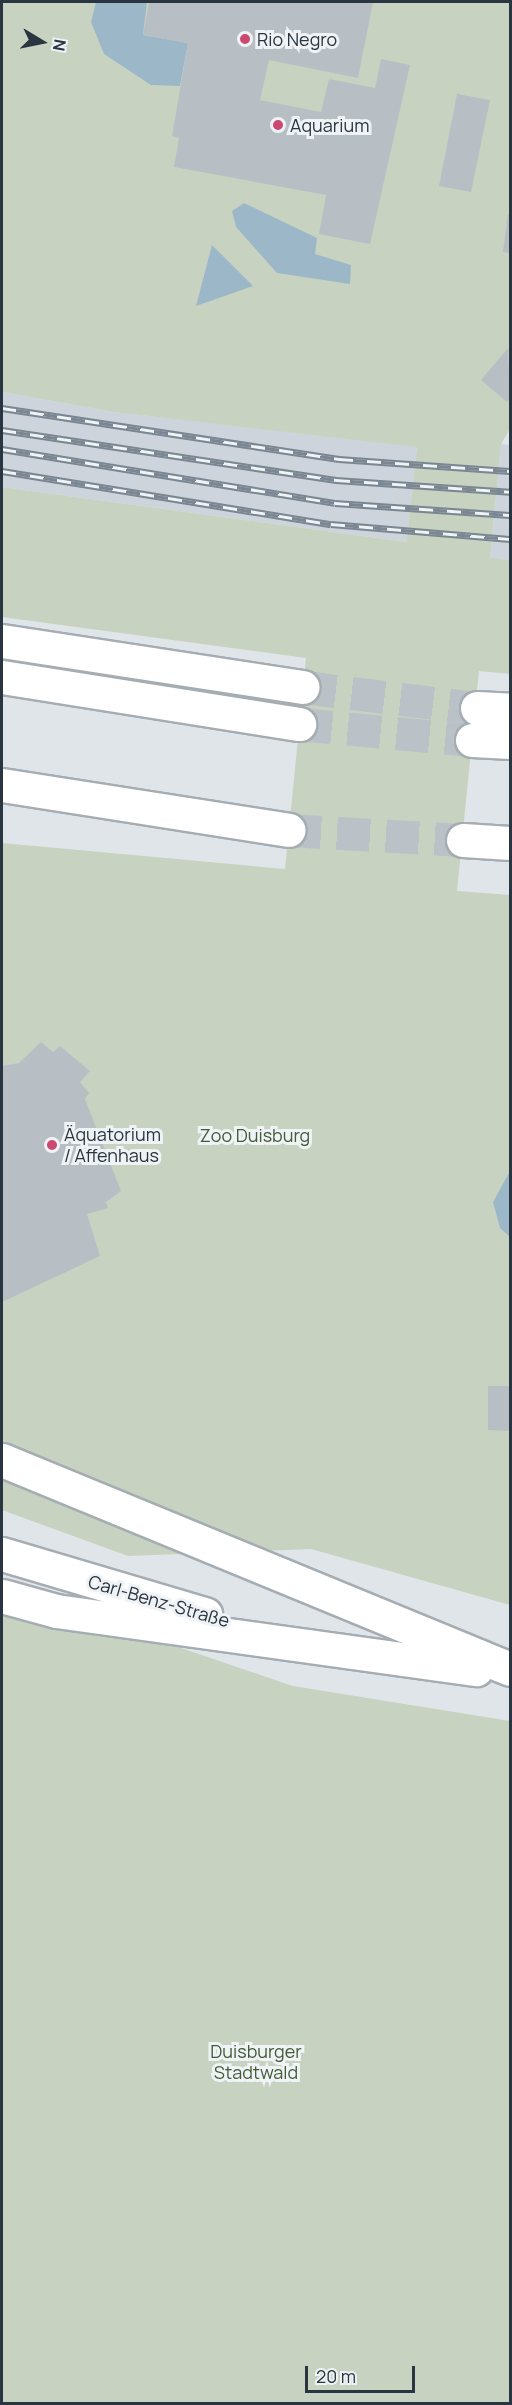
<!DOCTYPE html>
<html>
<head>
<meta charset="utf-8">
<style>
	body { margin:0 }
	#map { position:relative; width:512px; height:2405px; overflow:hidden; background:#e0e5e9; font-family:Manrope,sans-serif }
	div>[style] { position:absolute }
	.built>* { inset:0; background:#ced4db }
	.green>* { inset:0; background:#c8d2c1 }
	.water>* { inset:0; background:#9cb8c8 }
	.building>* { inset:0; background:#b7bfc5 }
	.highway-tunnel>* { height:33px; margin-top:-16.5px; transform-origin:0; background:repeating-linear-gradient(90deg,#bbc2c7 0 33px,transparent 0 49px) }
	.roads { filter:drop-shadow(2px 0 #a5adb3) drop-shadow(-2px 0 #a5adb3) drop-shadow(0 2px #a5adb3) drop-shadow(0 -2px #a5adb3) }
	.secondary>* { height:33px; margin:-16.5px; padding:0 16.5px; transform-origin:16.5px; border-radius:16.5px; background:#fff }
	.highway>* { height:33px; margin:-16.5px; padding:0 16.5px; transform-origin:16.5px; border-radius:16.5px; background:#fff }
	.rail>* { height:7px; margin-top:-3.5px; transform-origin:0; background:repeating-linear-gradient(90deg,#eff3f6 0 14px,#7a8792 0 28px); box-sizing:border-box; border-block:2px solid #7a8792 }
	.dots>* { width:16px; height:16px; translate:-50% -50%; box-sizing:border-box; border:3px solid #eff3f6; border-radius:50% }
	span { translate:-50% -50%; white-space:nowrap; text-align:center; line-height:1.15; -webkit-text-stroke:6px #eff3f6; paint-order:stroke }
	.poi-label { font-size:18px; color:#293540 }
	.left { translate:0 -50%; text-align:left }
	.park-label { font-size:18px; color:#435b37 }
	.street-label { font-size:18px; color:#293540 }
	.frame { position:absolute; inset:0; border:3px solid #293540; pointer-events:none }
	.north { position:absolute; left:12px; top:12px; width:60px; height:60px; -webkit-text-stroke:4px #eff3f6; paint-order:stroke; rotate:100deg; font-size:16px; font-weight:700; line-height:24px; text-align:center; color:#293540 }
	.north::after { content:''; display:block; margin:auto; width:21px; height:27px; background:#293540; clip-path:polygon(50% 0,100% 100%,50% 72%,0 100%) }
	.scale { position:absolute; left:305px; top:2366px; width:110px; height:27px; box-sizing:border-box; border:3px solid #293540; border-top:0; padding-left:8px; font-size:18px; line-height:21px; white-space:nowrap; color:#293540; -webkit-text-stroke:4px #eff3f6; paint-order:stroke }
</style>
</head>
<body>
<div id="map">
	<div class="built">
		<i style="clip-path:polygon(2px 392px,114px 412px,417px 446px,408px 542px,2px 487px)"></i>
		<i style="clip-path:polygon(501px 444px,510px 445px,510px 560px,490px 559px)"></i>
	</div>
	<div class="green">
		<i style="clip-path:polygon(2px 2px,510px 2px,510px 429px,501px 444px,490px 558px,510px 560px,510px 674px,479px 671px,457px 891px,510px 895px,510px 1605px,311px 1549px,128px 1556px,2px 1510px,2px 843px,285px 869px,306px 658px,2px 617px,2px 487px,407px 542px,417px 447px,114px 412px,2px 392px)"></i>
		<i style="clip-path:polygon(2px 1587px,293px 1686px,510px 1721px,510px 2403px,2px 2403px)"></i>
	</div>
	<div class="water">
		<i style="clip-path:polygon(96px 2px,147px 2px,143px 35px,188px 43px,180px 86px,151px 85px,104px 54px,91px 22px)"></i>
		<i style="clip-path:polygon(244px 203px,317px 238px,315px 254px,351px 265px,350px 284px,277px 273px,236px 227px,232px 211px)"></i>
		<i style="clip-path:polygon(212px 245px,253px 286px,196px 306px)"></i>
		<i style="clip-path:polygon(510px 1171px,510px 1237px,500px 1228px,493px 1202px)"></i>
	</div>
	<div class="building">
		<i style="clip-path:polygon(149px 2px,373px 2px,358px 78px,269px 60px,260px 100px,321px 112px,329px 79px,375px 88px,381px 59px,410px 65px,370px 244px,319px 234px,326px 195px,174px 167px,179px 138px,172px 136px,188px 43px,143px 35px)"></i>
		<i style="clip-path:polygon(457px 94px,490px 100px,471px 192px,439px 186px)"></i>
		<i style="clip-path:polygon(508px 214px,510px 214px,510px 253px,503px 252px)"></i>
		<i style="clip-path:polygon(508px 348px,510px 398px,507px 402px,481px 380px)"></i>
		<i style="clip-path:polygon(41px 1042px,53px 1052px,60px 1046px,90px 1071px,80px 1082px,89px 1093px,85px 1099px,121px 1191px,106px 1202px,108px 1208px,87px 1214px,100px 1256px,2px 1302px,2px 1066px,19px 1063px)"></i>
		<i style="clip-path:polygon(488px 1386px,510px 1386px,510px 1431px,488px 1430px)"></i>
	</div>
	<div class="highway-tunnel">
		<i style="left:303px;top:687px;width:175px;rotate:6.9deg"></i>
		<i style="left:299px;top:724px;width:174px;rotate:5.3deg"></i>
		<i style="left:288px;top:830px;width:175px;rotate:3.3deg"></i>
	</div>
	<div class="roads">
		<div class="secondary">
			<i style="left:2px;top:1460px;width:549px;rotate:22.36deg"></i>
			<i style="left:2px;top:1554px;width:212px;rotate:16.5deg"></i>
			<i style="left:2px;top:1596px;width:56px;rotate:15.5deg"></i>
			<i style="left:56px;top:1611px;width:424px;rotate:7.9deg"></i>
		</div>
		<div class="highway">
			<i style="left:2px;top:641px;width:304px;rotate:8.7deg"></i>
			<i style="left:2px;top:677px;width:301px;rotate:9deg"></i>
			<i style="left:477px;top:708px;width:33px;rotate:3deg"></i>
			<i style="left:472px;top:740px;width:38px;rotate:3deg"></i>
			<i style="left:2px;top:785px;width:290px;rotate:8.9deg"></i>
			<i style="left:463px;top:840px;width:47px;rotate:3.7deg"></i>
		</div>
	</div>
	<div class="rail">
		<i style="left:2px;top:408px;width:341px;rotate:8.6deg"></i>
		<i style="left:339px;top:459px;width:171px;rotate:4deg"></i>
		<i style="left:2px;top:430px;width:338px;rotate:8.5deg"></i>
		<i style="left:336px;top:480px;width:174px;rotate:3.9deg"></i>
		<i style="left:2px;top:449px;width:337px;rotate:9.2deg"></i>
		<i style="left:335px;top:503px;width:175px;rotate:3.9deg"></i>
		<i style="left:2px;top:471px;width:333px;rotate:9.2deg"></i>
		<i style="left:331px;top:524px;width:180px;rotate:4.8deg"></i>
	</div>
	<div class="dots">
		<i style="left:245px;top:39px;background:#cb4870"></i>
		<i style="left:278px;top:125px;background:#cb4870"></i>
		<i style="left:52px;top:1145px;background:#cb4870"></i>
	</div>
	<div class="poi-label">
		<span class="left" style="left:257px;top:39px">Rio Negro</span>
		<span class="left" style="left:290px;top:125px">Aquarium</span>
		<span class="left" style="left:64px;top:1145px">Äquatorium<br>/ Affenhaus</span>
	</div>
	<div class="park-label">
		<span style="left:255px;top:1135px">Zoo Duisburg</span>
		<span style="left:256px;top:2062px">Duisburger<br>Stadtwald</span>
	</div>
	<div class="street-label">
		<span style="left:159px;top:1601px;rotate:16deg">Carl-Benz-Straße</span>
	</div>
	<div class="frame"></div>
	<div class="north">N</div>
	<div class="scale">20 m</div>
</div>
</body>
</html>
